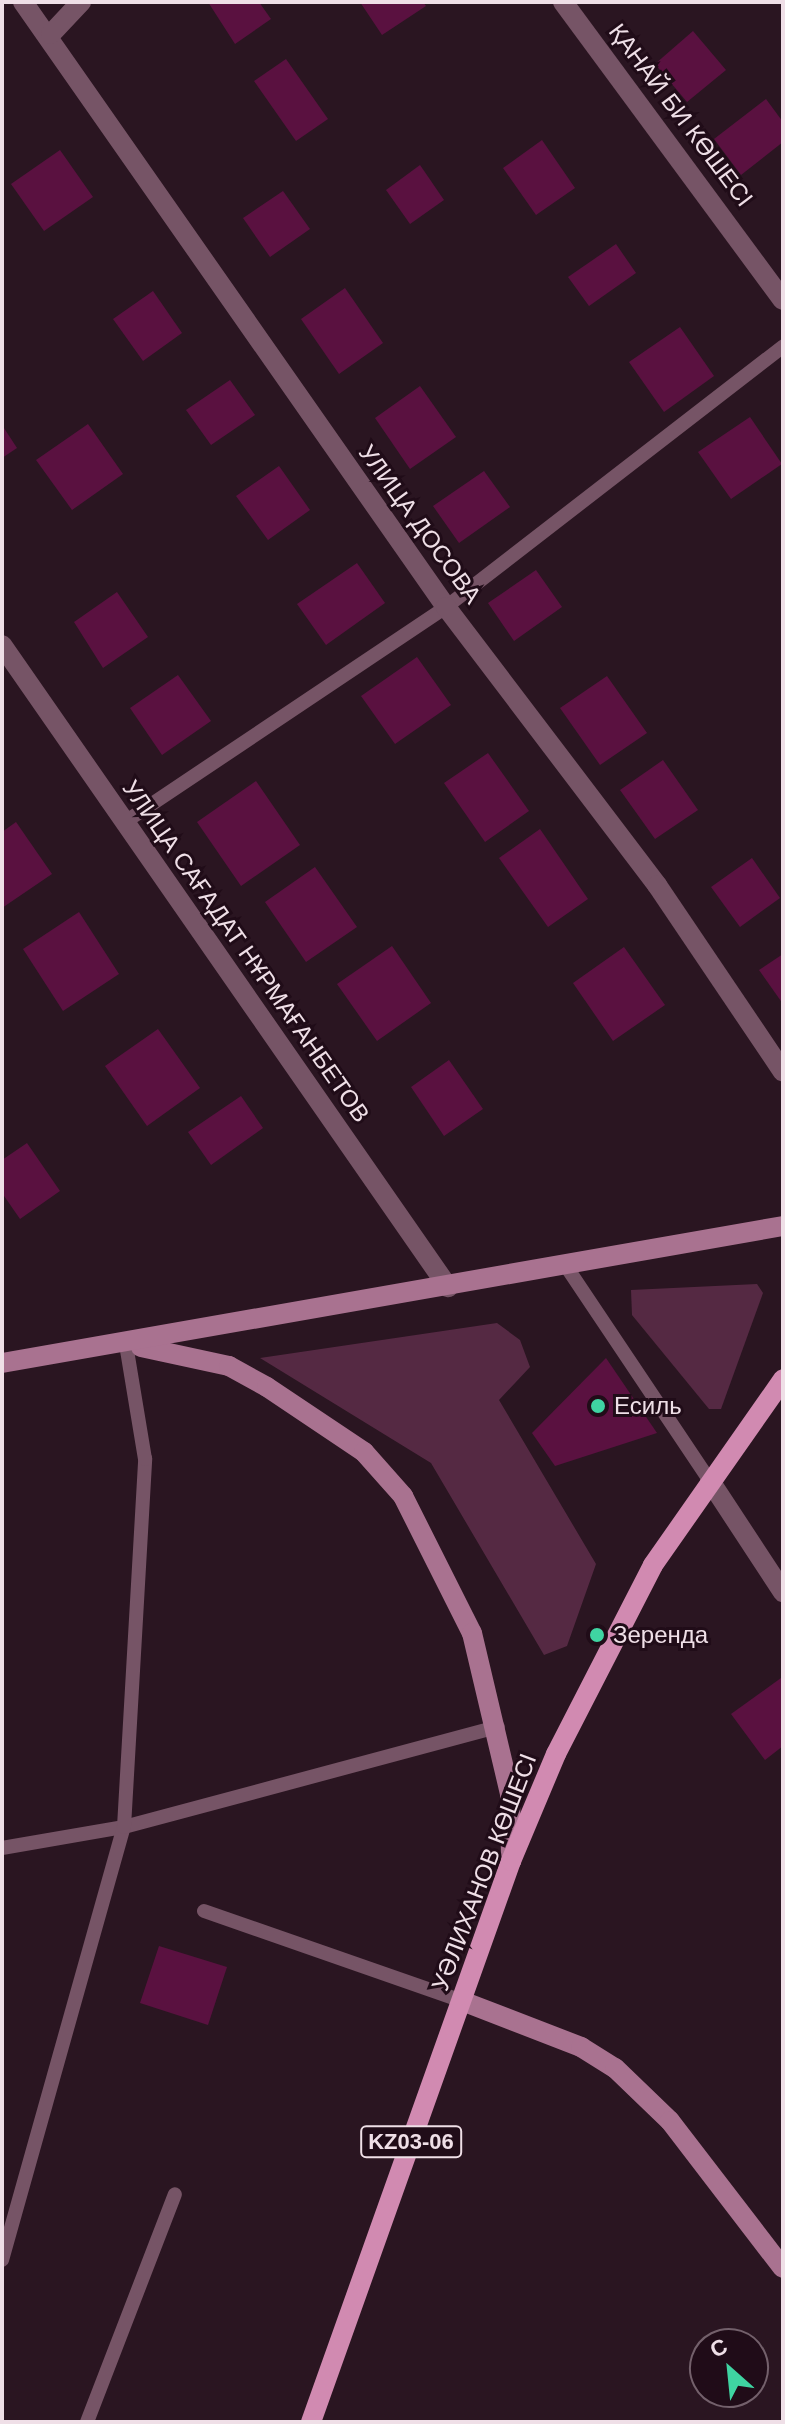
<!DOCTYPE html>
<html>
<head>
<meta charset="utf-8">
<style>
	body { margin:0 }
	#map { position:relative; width:785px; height:2424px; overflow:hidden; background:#2a1521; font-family:Helvetica,sans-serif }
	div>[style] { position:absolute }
	.green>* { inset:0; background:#552943 }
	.building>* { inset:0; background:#5a1140 }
	.lane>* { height:14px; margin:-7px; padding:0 7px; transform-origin:7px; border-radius:7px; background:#765466 }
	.street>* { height:20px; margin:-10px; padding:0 10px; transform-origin:10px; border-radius:10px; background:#765466 }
	.secondary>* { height:20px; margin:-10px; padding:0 10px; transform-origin:10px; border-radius:10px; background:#a97290 }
	.primary>* { height:20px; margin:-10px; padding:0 10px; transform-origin:10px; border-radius:10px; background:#d18ab1 }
	.dots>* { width:22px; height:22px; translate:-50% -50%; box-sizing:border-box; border:4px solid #200c18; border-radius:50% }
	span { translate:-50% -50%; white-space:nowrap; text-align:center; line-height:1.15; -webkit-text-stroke:6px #200c18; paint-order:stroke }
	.shield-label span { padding:2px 6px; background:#200c18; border:2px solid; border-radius:6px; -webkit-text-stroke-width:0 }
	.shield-label { font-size:22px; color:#efdfe7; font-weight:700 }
	.street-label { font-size:24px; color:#efdfe7 }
	.poi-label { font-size:24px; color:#efdfe7 }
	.left { translate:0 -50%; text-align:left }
	.frame { position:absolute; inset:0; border:4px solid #efdfe7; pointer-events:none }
	.north { position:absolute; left:689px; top:2328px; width:80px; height:80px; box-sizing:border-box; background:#200c18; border:2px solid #73606b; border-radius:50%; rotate:333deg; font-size:22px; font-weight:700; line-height:32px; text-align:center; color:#efdfe7 }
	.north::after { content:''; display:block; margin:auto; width:28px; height:36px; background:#3fd4a2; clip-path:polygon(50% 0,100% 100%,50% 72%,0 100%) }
</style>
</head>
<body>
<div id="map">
	<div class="green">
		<i style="clip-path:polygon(757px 1284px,763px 1293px,721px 1409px,709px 1409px,632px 1315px,631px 1290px)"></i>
		<i style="clip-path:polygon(497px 1323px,520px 1340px,530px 1367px,499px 1400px,596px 1564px,567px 1646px,544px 1655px,431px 1463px,260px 1358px)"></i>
	</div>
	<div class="building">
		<i style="clip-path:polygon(208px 2px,259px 2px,271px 19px,235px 44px)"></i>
		<i style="clip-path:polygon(360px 2px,423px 2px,426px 6px,382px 35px)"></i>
		<i style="clip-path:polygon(693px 31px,726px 70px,687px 102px,655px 64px)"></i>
		<i style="clip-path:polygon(286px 59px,328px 119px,296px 141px,254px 81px)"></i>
		<i style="clip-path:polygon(766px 99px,783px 122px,783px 142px,741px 175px,714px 139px)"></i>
		<i style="clip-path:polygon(542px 140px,575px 188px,536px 215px,503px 168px)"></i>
		<i style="clip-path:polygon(60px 150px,93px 197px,44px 231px,11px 184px)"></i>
		<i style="clip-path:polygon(420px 165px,444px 200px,410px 224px,386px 190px)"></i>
		<i style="clip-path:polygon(283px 191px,310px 229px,270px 257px,243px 218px)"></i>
		<i style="clip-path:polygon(616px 244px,636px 273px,589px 306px,568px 277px)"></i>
		<i style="clip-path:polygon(345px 288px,383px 343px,339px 374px,301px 319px)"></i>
		<i style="clip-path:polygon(153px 291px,182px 333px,143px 361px,113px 319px)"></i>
		<i style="clip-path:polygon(680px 327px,714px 376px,664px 412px,629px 362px)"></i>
		<i style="clip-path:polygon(230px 380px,255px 415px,211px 445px,186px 410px)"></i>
		<i style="clip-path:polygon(420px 386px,456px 437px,410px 469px,375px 418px)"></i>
		<i style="clip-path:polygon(750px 417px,782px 464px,731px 499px,698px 452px)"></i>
		<i style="clip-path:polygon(88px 424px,123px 474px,72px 510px,36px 460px)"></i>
		<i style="clip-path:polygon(2px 425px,17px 448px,2px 458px)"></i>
		<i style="clip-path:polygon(279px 466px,310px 510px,268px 540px,236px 496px)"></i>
		<i style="clip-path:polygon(484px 471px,510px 507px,459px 543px,433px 506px)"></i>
		<i style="clip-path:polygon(357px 563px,385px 603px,326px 645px,297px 604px)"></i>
		<i style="clip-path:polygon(536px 570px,562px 607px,514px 641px,488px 603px)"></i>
		<i style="clip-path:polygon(117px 592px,148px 637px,103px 668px,74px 622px)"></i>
		<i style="clip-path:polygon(417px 657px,451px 705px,395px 744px,361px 696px)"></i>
		<i style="clip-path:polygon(178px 675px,211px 721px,162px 755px,130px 708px)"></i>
		<i style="clip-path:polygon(607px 676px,647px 733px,600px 765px,560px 708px)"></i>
		<i style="clip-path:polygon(488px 753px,529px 811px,485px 842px,444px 783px)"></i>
		<i style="clip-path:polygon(663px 760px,698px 810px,655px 839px,620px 790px)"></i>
		<i style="clip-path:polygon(256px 781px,300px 845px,241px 886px,197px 822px)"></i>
		<i style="clip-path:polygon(16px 822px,52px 874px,2px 908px,2px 832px)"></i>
		<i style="clip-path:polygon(540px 829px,588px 899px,548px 927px,499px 858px)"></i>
		<i style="clip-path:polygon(752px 858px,780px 898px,740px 927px,711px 887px)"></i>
		<i style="clip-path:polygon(315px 867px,357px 927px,306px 962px,265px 902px)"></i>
		<i style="clip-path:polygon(79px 912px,119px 974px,63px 1011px,23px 949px)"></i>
		<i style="clip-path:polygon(392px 946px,431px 1003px,377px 1041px,337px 984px)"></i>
		<i style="clip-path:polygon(624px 947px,665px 1005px,613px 1041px,573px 983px)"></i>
		<i style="clip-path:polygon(783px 954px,783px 1004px,759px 970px)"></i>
		<i style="clip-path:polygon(158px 1029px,200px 1088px,147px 1126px,105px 1066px)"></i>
		<i style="clip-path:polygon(449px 1060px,483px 1109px,444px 1136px,411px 1087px)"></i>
		<i style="clip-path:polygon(241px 1096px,263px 1128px,211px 1165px,188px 1132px)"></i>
		<i style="clip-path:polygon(27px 1143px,60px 1191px,20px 1219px,2px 1193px,2px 1160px)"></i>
		<i style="clip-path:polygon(606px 1358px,657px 1433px,555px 1466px,532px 1433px)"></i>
		<i style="clip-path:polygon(781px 1678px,783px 1746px,765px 1760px,731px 1714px)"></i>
		<i style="clip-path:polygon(159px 1946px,227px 1967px,208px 2025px,140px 2003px)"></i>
	</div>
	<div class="lane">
		<i style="left:125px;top:822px;width:386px;rotate:-33.8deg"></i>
		<i style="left:446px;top:607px;width:426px;rotate:-37.7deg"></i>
		<i style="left:568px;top:1269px;width:255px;rotate:56.2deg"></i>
		<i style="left:2px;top:1848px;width:124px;rotate:-9.8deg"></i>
		<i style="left:124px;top:1827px;width:387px;rotate:-15deg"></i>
		<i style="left:204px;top:1911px;width:273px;rotate:19.2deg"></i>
		<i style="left:2px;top:2260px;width:450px;rotate:-74.3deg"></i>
		<i style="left:124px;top:1827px;width:369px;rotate:-86.7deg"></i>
		<i style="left:145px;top:1459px;width:117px;rotate:-99.4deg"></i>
		<i style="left:87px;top:2422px;width:244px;rotate:-68.9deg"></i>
	</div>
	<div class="street">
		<i style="left:23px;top:2px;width:738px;rotate:55.04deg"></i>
		<i style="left:446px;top:607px;width:349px;rotate:52.8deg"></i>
		<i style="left:657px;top:885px;width:225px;rotate:56deg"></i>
		<i style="left:563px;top:2px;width:370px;rotate:53.6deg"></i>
		<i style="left:51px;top:34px;width:44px;rotate:-46.8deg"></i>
		<i style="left:2px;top:645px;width:782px;rotate:55.21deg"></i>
		<i style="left:710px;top:1481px;width:133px;rotate:56.7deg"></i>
	</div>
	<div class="secondary">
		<i style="left:141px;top:1347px;width:90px;rotate:12.2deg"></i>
		<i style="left:229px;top:1366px;width:43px;rotate:28.9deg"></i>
		<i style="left:267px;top:1387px;width:117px;rotate:33.8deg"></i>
		<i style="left:364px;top:1452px;width:59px;rotate:48.4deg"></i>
		<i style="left:403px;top:1496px;width:153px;rotate:63.3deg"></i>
		<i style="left:472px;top:1633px;width:165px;rotate:76.7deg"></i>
		<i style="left:510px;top:1794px;width:67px;rotate:89.1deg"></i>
		<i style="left:2px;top:1363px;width:793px;rotate:-9.95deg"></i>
		<i style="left:462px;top:2001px;width:128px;rotate:21.1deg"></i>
		<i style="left:581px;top:2047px;width:40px;rotate:32deg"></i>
		<i style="left:615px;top:2068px;width:76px;rotate:43.9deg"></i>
		<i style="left:670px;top:2121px;width:185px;rotate:52.5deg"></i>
	</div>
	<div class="primary">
		<i style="left:311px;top:2422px;width:596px;rotate:-70.38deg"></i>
		<i style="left:511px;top:1861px;width:116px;rotate:-67.2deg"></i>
		<i style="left:556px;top:1754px;width:212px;rotate:-62.8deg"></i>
		<i style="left:653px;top:1565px;width:227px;rotate:-55deg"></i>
	</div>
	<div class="dots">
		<i style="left:598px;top:1406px;background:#3fd4a2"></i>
		<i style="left:597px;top:1635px;background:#3fd4a2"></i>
	</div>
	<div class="shield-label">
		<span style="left:411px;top:2142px">KZ03-06</span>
	</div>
	<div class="street-label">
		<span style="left:681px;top:115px;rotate:53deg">ҚАНАЙ БИ КӨШЕСІ</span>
		<span style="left:420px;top:524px;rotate:54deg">УЛИЦА ДОСОВА</span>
		<span style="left:246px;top:951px;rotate:55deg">УЛИЦА САҒАДАТ НҰРМАҒАНБЕТОВ</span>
		<span style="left:484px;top:1872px;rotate:-69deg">УӘЛИХАНОВ КӨШЕСІ</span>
	</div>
	<div class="poi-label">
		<span class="left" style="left:614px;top:1406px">Есиль</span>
		<span class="left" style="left:613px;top:1635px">Зеренда</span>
	</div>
	<div class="frame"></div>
	<div class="north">С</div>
</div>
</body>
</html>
